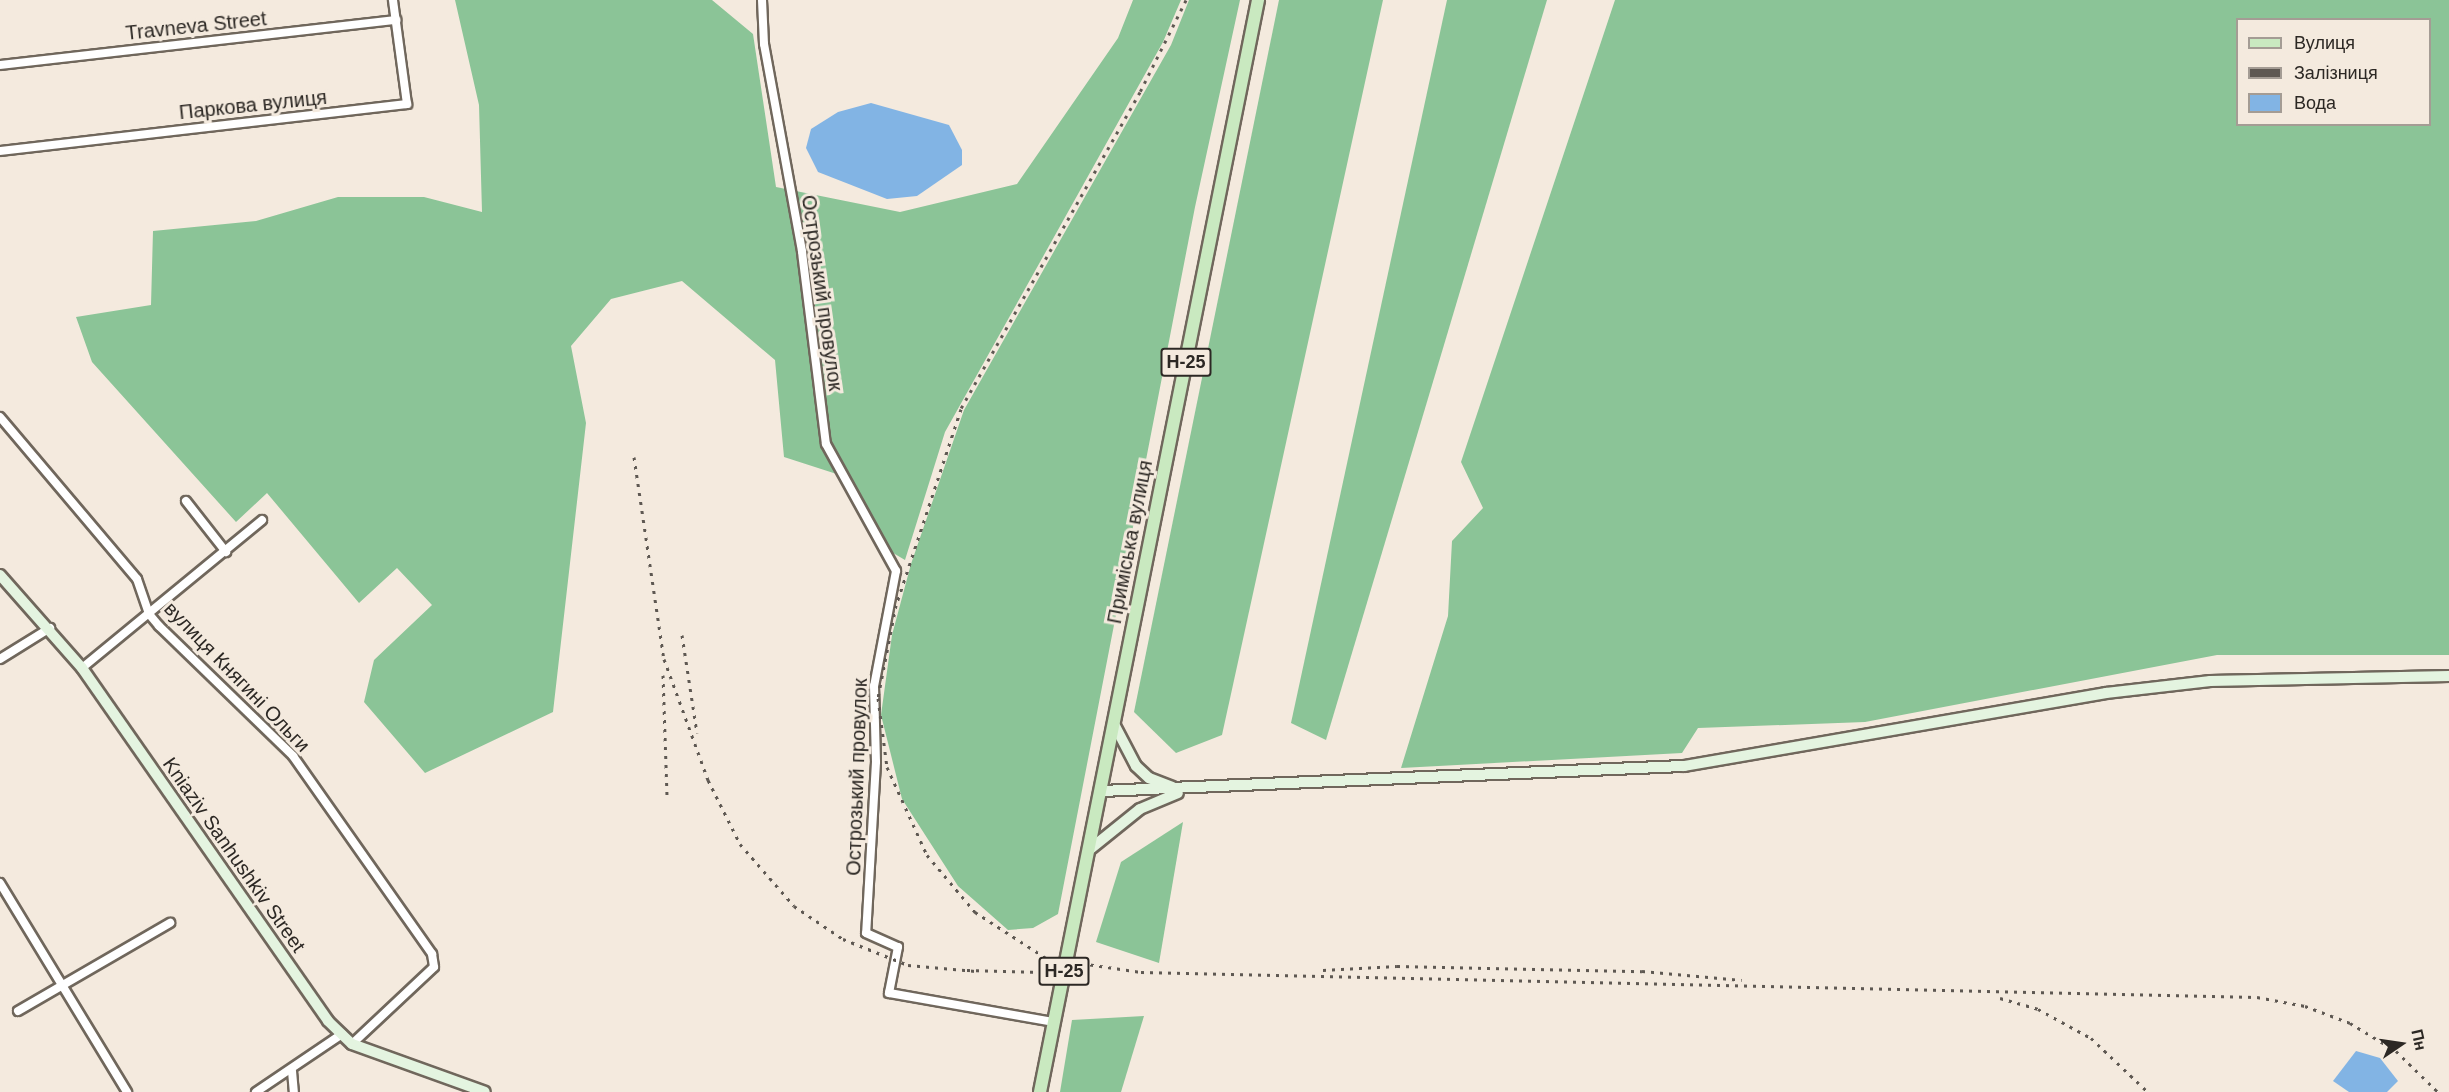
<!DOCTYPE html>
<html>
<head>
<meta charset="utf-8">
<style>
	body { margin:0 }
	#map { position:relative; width:2449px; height:1092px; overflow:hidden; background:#f4eade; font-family:Helvetica,sans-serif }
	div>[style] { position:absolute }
	.forest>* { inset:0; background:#8bc497 }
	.water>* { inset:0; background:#82b4e4 }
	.roads { filter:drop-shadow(2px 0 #70675c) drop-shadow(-2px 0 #70675c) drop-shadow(0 2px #70675c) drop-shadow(0 -2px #70675c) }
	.minor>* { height:8px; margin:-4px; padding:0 4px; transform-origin:4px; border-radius:4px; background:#fff }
	.secondary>* { height:10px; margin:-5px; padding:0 5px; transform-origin:5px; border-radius:5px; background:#e4f4e0 }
	.primary>* { height:12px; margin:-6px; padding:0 6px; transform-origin:6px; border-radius:6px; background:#c9e9c0 }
	.rail>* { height:3px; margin-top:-1.5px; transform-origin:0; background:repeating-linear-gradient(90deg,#5e5852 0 3px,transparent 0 9px) }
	span { translate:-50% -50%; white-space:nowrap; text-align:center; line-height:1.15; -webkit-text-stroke:6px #f4eade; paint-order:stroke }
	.shield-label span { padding:2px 4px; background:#f4eade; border:2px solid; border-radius:4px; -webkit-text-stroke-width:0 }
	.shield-label { font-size:18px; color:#2c2824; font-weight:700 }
	.street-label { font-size:20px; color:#2c2824 }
	.legend { position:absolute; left:2236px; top:18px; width:195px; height:108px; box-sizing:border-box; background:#f4eade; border:2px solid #a49c94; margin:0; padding:8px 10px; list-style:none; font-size:18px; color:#2c2824 }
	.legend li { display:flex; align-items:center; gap:12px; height:30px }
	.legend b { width:30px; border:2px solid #a49c94 }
	.north { position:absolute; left:2371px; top:1014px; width:60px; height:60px; -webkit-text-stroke:4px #f4eade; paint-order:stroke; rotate:77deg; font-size:16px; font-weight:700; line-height:24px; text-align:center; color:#2c2824 }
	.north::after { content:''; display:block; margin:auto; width:21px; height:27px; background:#2c2824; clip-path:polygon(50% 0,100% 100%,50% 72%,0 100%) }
</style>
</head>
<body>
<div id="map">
	<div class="forest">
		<i style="clip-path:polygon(455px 0,712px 0,753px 34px,776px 187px,900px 212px,1017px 184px,1118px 38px,1133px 0,1181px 0,1163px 42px,945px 432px,905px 560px,888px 550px,849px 478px,784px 457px,775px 360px,682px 281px,611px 299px,571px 346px,586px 423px,553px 712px,425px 773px,364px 702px,374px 660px,432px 605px,397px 568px,359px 603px,267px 493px,236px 522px,92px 362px,76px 317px,151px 305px,153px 231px,256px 221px,338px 197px,424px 197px,482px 212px,479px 105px)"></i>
		<i style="clip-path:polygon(1189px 0,1240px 0,1195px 207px,1058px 914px,1033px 928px,1008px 930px,958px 886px,902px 799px,881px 715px,892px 635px,911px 564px,964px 410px,1171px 45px)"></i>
		<i style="clip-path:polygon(1279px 0,1383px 0,1222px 735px,1176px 753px,1134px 712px)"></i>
		<i style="clip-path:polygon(1447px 0,1547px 0,1326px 740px,1291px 723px)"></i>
		<i style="clip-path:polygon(evenodd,1615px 0,2449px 0,2449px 655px,2217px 655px,1865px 722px,1698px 728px,1682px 753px,1401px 768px,1448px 616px,1452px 541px,1483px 508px,1461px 462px,1615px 0,2238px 20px,2430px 20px,2430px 124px,2238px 124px,2238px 20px)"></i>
		<i style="clip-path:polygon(1183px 822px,1159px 963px,1096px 942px,1121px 862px)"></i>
		<i style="clip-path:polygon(1144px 1016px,1121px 1092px,1060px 1092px,1072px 1020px)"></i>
	</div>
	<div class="water">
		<i style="clip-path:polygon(871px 103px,949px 125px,962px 150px,962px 165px,917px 196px,887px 199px,818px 172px,806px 148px,811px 129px,838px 112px)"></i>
		<i style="clip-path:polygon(2356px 1051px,2380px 1058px,2398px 1081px,2387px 1092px,2349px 1092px,2333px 1081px)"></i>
	</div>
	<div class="roads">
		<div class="minor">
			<i style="left:762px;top:0;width:44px;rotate:87.4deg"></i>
			<i style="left:764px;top:44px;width:211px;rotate:79.6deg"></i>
			<i style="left:802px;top:252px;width:193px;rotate:82.9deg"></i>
			<i style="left:826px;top:444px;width:145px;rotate:61.1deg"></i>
			<i style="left:896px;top:571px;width:117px;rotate:100.8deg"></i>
			<i style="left:874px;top:686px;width:76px;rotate:88.5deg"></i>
			<i style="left:876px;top:762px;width:171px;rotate:93.3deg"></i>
			<i style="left:866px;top:933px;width:35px;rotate:24deg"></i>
			<i style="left:898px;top:947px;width:47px;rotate:101.1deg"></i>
			<i style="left:889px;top:993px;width:168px;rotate:10deg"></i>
			<i style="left:0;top:65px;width:399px;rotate:-6.5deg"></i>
			<i style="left:0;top:151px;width:410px;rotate:-6.6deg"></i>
			<i style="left:407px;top:104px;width:105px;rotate:-97.7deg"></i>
			<i style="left:0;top:417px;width:212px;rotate:49.8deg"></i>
			<i style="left:137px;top:579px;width:37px;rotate:71deg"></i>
			<i style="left:149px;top:614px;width:16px;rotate:50deg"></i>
			<i style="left:159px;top:626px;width:187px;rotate:44.1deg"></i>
			<i style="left:293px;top:756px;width:242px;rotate:54.9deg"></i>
			<i style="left:432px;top:954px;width:13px;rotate:81deg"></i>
			<i style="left:434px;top:967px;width:112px;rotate:136.8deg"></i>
			<i style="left:186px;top:501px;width:65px;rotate:51.9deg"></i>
			<i style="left:0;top:659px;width:59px;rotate:-31.8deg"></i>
			<i style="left:82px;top:668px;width:233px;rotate:-39.4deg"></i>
			<i style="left:0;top:883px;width:245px;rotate:58.7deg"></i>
			<i style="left:18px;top:1011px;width:176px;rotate:-30.1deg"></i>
			<i style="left:292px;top:1071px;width:21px;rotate:85deg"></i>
			<i style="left:256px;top:1092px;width:104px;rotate:-34deg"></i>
		</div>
		<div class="secondary">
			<i style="left:0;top:575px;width:124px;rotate:48.6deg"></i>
			<i style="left:82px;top:668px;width:430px;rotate:55.1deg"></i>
			<i style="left:328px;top:1021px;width:33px;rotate:44deg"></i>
			<i style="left:352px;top:1044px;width:141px;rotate:19.8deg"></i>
			<i style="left:1114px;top:724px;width:47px;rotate:62.4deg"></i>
			<i style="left:1136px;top:766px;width:18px;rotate:43deg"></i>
			<i style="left:1149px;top:778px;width:25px;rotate:21deg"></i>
			<i style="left:1101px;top:791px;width:584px;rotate:-2.46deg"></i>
			<i style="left:1684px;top:766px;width:428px;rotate:-9.8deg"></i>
			<i style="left:2106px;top:693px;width:105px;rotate:-6.6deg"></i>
			<i style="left:2210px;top:681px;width:239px;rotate:-1.2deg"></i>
			<i style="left:1089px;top:850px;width:65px;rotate:-38.8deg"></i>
			<i style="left:1140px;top:809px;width:41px;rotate:-22.8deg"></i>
		</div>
		<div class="primary">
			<i style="left:1040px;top:1092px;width:1114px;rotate:-78.71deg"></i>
		</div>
	</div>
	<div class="rail">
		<i style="left:1186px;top:0;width:103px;rotate:116.6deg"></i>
		<i style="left:1140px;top:92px;width:364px;rotate:119.5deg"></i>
		<i style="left:961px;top:409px;width:206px;rotate:108.3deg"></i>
		<i style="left:896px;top:605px;width:95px;rotate:101deg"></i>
		<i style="left:878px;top:698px;width:70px;rotate:82.6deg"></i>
		<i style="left:887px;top:767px;width:97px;rotate:65.6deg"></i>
		<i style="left:927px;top:855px;width:75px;rotate:49.9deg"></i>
		<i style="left:975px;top:912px;width:85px;rotate:32.9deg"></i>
		<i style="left:1046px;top:958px;width:96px;rotate:8.4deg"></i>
		<i style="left:1141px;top:972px;width:1116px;rotate:1.28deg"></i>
		<i style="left:2257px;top:997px;width:49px;rotate:10.6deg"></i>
		<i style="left:2305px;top:1006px;width:48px;rotate:20.7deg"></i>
		<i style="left:2350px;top:1023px;width:54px;rotate:31.3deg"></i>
		<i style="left:2396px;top:1051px;width:59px;rotate:44.3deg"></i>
		<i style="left:634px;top:457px;width:204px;rotate:81.6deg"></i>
		<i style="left:664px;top:659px;width:129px;rotate:70deg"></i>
		<i style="left:708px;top:780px;width:72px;rotate:63.4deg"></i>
		<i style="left:740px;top:844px;width:82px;rotate:48.9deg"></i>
		<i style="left:794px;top:906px;width:59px;rotate:34deg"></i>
		<i style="left:843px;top:939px;width:70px;rotate:21.8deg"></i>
		<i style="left:908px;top:965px;width:68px;rotate:5deg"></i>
		<i style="left:682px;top:635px;width:99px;rotate:81.3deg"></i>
		<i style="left:663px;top:675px;width:121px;rotate:88.1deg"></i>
		<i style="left:967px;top:970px;width:111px;rotate:1.5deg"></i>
		<i style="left:1323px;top:970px;width:74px;rotate:-3.1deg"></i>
		<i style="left:1397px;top:966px;width:245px;rotate:1.2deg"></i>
		<i style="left:1642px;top:971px;width:100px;rotate:5.1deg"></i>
		<i style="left:2000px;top:998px;width:40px;rotate:16deg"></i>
		<i style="left:2038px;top:1009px;width:60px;rotate:28.7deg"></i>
		<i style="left:2091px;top:1038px;width:79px;rotate:43.5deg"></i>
	</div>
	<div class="shield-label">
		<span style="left:1186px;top:362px">Н-25</span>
		<span style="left:1064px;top:971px">Н-25</span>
	</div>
	<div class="street-label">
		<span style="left:196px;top:26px;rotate:-6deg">Travneva Street</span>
		<span style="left:253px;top:105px;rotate:-6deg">Паркова вулиця</span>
		<span style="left:822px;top:293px;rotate:82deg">Острозький провулок</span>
		<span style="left:1130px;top:542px;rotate:-79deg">Приміська вулиця</span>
		<span style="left:237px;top:677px;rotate:46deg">вулиця Княгині Ольги</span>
		<span style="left:857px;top:777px;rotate:-88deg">Острозький провулок</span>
		<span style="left:234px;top:855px;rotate:55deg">Kniaziv Sanhushkiv Street</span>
	</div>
	<ul class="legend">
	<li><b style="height:8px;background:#c9e9c0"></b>Вулиця</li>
	<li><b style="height:8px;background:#5e5852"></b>Залізниця</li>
	<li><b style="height:16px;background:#82b4e4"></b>Вода</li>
	</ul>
	<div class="north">Пн</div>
</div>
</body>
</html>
